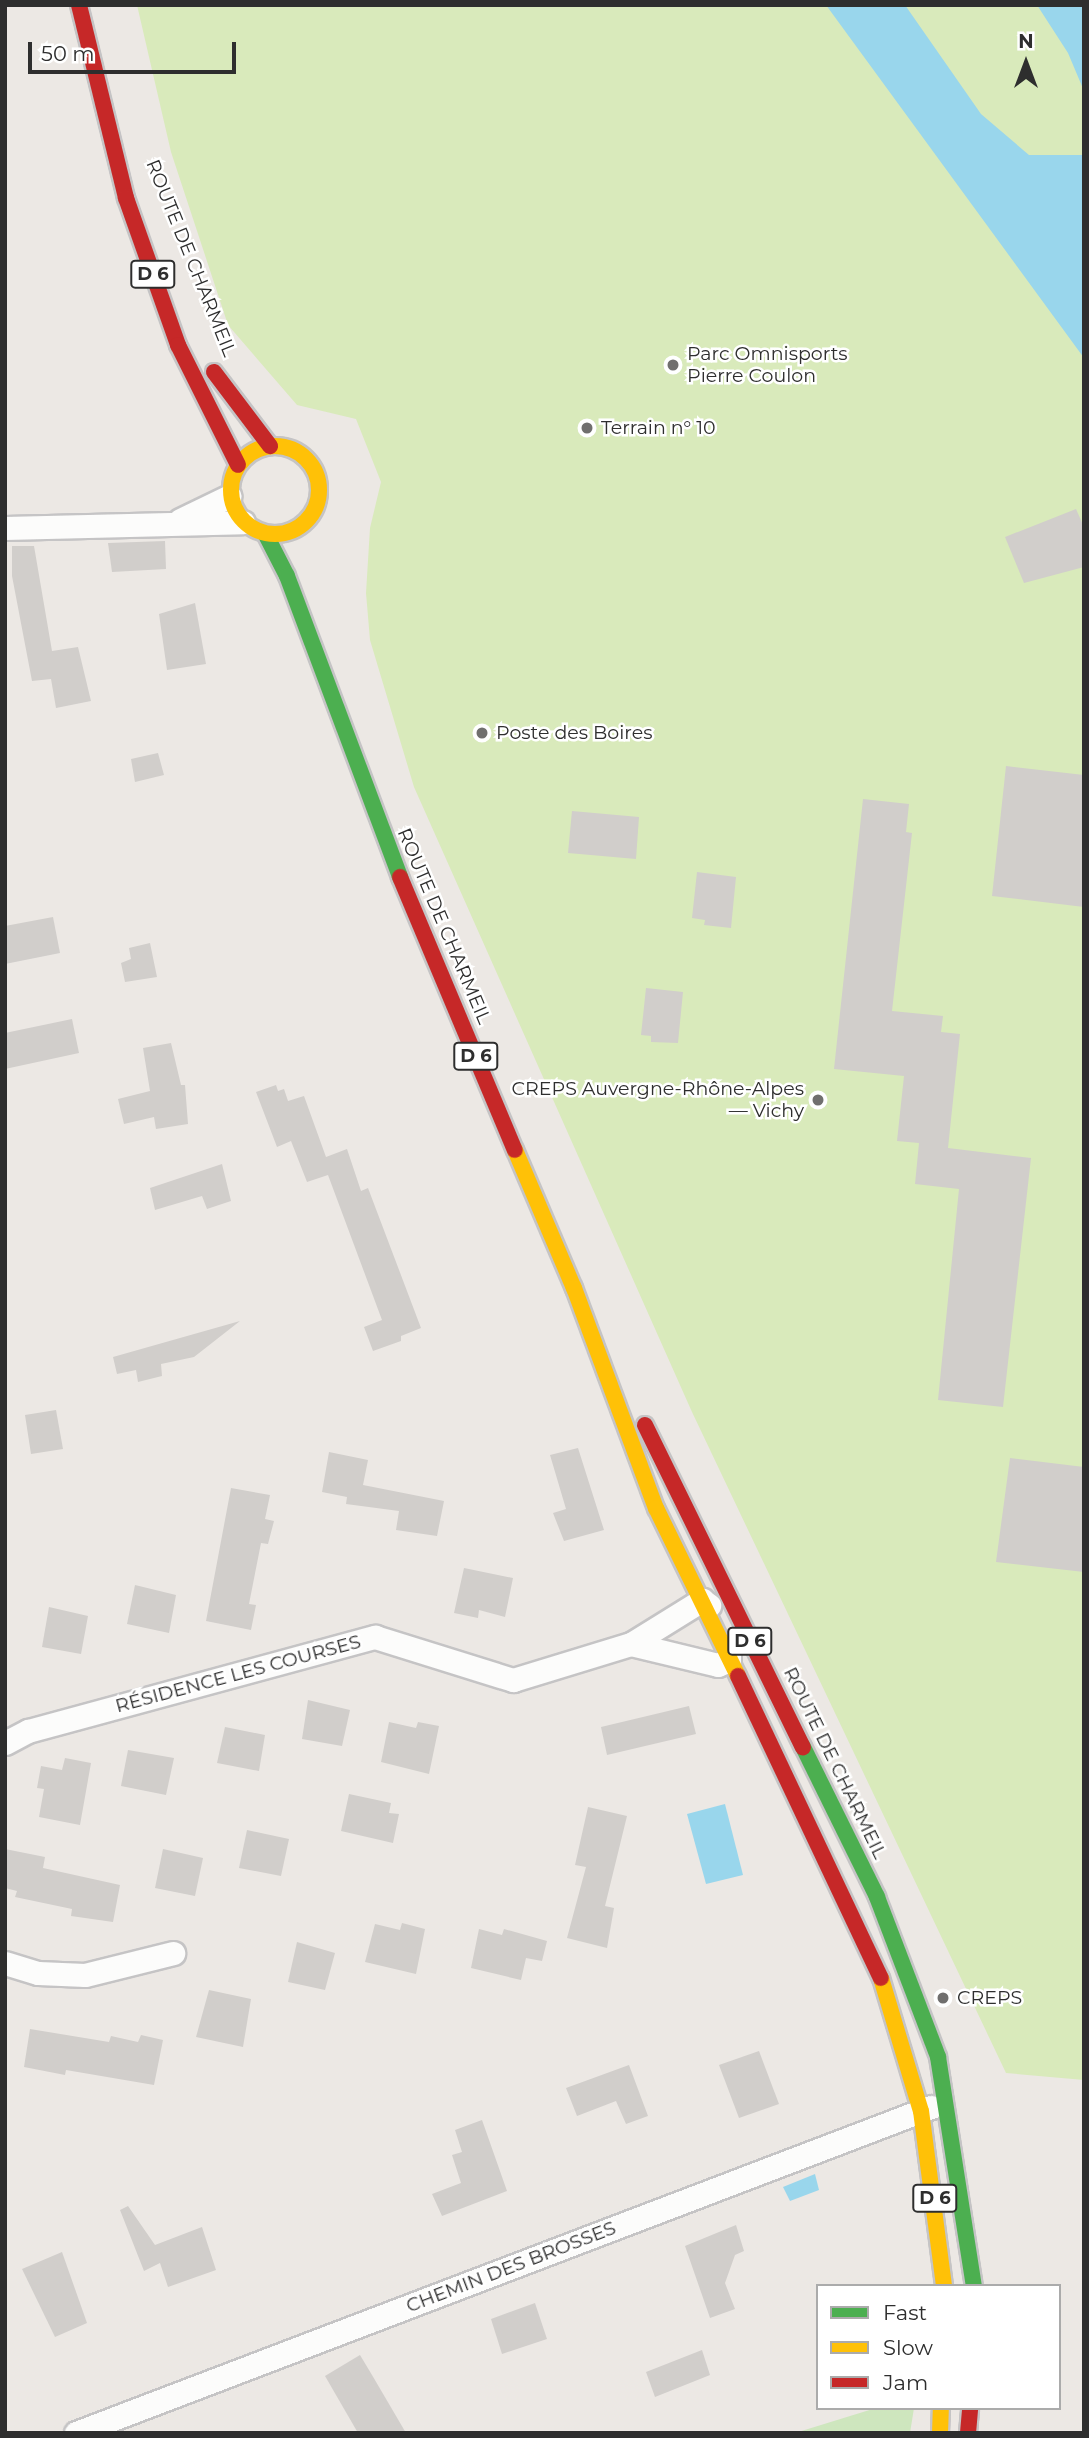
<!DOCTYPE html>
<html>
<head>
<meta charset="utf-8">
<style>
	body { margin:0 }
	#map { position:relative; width:1089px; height:2438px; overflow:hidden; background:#ece8e4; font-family:Montserrat,sans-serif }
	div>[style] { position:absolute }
	.green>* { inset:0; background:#cee6be }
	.pitch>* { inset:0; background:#d9eabb }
	.water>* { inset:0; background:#99d6ec }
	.building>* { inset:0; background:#d1cecb }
	.roads { filter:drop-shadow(2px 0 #c5c4c5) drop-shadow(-2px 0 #c5c4c5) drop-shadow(0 2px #c5c4c5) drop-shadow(0 -2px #c5c4c5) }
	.street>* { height:23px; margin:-11.5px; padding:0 11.5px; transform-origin:11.5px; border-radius:11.5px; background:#fcfcfb }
	.fast>* { height:16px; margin:-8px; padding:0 8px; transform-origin:8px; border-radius:8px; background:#4caf50 }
	.slow>* { height:16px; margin:-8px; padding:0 8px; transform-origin:8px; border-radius:8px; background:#ffc107 }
	.slow>.ring { margin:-8px; padding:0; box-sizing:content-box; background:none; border:16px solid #ffc107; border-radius:50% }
	.jam>* { height:16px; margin:-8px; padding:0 8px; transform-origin:8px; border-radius:8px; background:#c62828 }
	.dots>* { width:19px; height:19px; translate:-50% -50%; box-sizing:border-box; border:4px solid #fff; border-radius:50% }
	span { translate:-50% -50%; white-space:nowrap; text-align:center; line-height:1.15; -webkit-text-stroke:5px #fff; paint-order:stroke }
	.shield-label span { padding:2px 5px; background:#fff; border:2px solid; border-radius:5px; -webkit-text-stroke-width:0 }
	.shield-label { font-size:18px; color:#2e2e2e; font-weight:700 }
	.street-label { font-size:19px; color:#2e2e2e }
	.poi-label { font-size:19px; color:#2e2e2e }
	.left { translate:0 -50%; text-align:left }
	.right { translate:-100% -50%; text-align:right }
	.frame { position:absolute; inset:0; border:7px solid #2e2e2e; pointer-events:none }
	.legend { position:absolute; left:816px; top:2284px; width:245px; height:126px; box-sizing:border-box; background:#fff; border:2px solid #ababab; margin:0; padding:9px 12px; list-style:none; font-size:21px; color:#2e2e2e }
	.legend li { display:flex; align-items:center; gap:14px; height:35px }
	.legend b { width:35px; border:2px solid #ababab }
	.north { position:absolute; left:991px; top:28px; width:70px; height:70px; -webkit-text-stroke:5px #fff; paint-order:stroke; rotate:0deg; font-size:19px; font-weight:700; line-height:28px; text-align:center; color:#2e2e2e }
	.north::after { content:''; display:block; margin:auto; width:24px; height:32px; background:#2e2e2e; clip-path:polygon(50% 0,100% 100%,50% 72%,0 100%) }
	.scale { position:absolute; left:28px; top:42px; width:208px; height:32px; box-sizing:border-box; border:4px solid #2e2e2e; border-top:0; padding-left:9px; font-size:21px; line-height:24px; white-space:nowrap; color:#2e2e2e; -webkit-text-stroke:5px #fff; paint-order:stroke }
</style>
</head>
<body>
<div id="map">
	<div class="green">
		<i style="clip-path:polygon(876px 2408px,914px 2408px,910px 2433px,795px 2433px)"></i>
	</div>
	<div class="pitch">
		<i style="clip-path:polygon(137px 5px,1084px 5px,1084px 2080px,1006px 2073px,692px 1412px,414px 787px,370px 640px,366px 593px,370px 528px,381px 482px,356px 419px,297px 405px,228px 325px,171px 152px)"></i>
	</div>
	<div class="water">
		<i style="clip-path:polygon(826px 5px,905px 5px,981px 114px,1029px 155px,1084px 155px,1084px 358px)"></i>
		<i style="clip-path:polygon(1037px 5px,1084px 5px,1084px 91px,1068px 53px)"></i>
		<i style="clip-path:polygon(725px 1804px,743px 1875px,706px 1884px,687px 1814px)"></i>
		<i style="clip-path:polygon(815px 2174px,819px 2190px,790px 2201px,783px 2187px)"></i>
	</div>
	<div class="building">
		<i style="clip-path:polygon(1076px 509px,1084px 527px,1084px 567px,1024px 583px,1005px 537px)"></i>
		<i style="clip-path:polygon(165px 541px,166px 569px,112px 572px,108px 543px)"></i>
		<i style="clip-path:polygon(12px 546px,34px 546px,52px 651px,78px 647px,91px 701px,56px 708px,51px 679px,32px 681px,12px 576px)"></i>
		<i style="clip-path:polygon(195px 603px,206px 664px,167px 670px,159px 614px)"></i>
		<i style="clip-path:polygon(158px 753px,164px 775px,135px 782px,131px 759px)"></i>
		<i style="clip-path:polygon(1006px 766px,1084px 775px,1084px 907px,992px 896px)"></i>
		<i style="clip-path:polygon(863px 799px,909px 804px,906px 832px,912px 833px,892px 1011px,943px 1016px,941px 1032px,960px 1034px,948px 1148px,1031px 1158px,1003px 1407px,938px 1400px,959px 1189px,915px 1184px,919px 1143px,897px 1141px,904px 1076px,834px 1069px)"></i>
		<i style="clip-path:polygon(572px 811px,639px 817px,636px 859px,568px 853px)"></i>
		<i style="clip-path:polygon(697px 872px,736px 877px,731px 928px,704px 925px,705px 920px,692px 918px)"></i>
		<i style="clip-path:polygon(53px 917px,60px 953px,5px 964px,5px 926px)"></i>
		<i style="clip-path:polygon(150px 943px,157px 977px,125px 982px,121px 963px,131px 959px,129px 948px)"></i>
		<i style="clip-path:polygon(646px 988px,683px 992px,678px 1043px,651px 1042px,651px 1036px,641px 1035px)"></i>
		<i style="clip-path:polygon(72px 1019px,79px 1053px,5px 1069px,5px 1033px)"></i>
		<i style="clip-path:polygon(171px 1043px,181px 1085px,185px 1085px,188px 1124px,156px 1129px,154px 1117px,124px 1124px,118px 1099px,150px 1091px,143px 1048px)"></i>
		<i style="clip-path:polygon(276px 1085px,278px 1091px,284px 1089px,288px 1101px,304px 1096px,326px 1157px,347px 1149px,361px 1191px,368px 1188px,421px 1328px,401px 1336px,401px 1341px,373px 1351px,364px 1327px,382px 1320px,328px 1175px,307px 1182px,291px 1141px,277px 1147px,256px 1092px)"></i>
		<i style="clip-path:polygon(222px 1164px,231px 1201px,207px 1209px,202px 1196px,155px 1210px,150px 1188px)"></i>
		<i style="clip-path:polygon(240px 1321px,194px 1357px,161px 1364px,162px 1376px,138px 1382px,136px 1370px,117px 1374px,113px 1357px)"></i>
		<i style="clip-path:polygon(56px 1410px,63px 1449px,31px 1454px,25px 1415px)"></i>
		<i style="clip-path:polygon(578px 1448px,604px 1530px,564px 1541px,553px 1513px,566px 1509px,550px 1455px)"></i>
		<i style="clip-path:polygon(329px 1452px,368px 1460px,363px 1485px,444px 1501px,437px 1536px,396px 1530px,399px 1511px,346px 1504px,347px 1497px,322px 1492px)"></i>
		<i style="clip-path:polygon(1010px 1458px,1084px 1467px,1084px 1572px,996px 1562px)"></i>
		<i style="clip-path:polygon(231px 1488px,270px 1495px,265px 1519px,274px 1521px,268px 1544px,261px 1543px,249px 1604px,256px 1605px,251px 1630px,206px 1621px)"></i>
		<i style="clip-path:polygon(464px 1568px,513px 1578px,505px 1617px,479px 1610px,478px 1618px,454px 1613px)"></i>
		<i style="clip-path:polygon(135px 1585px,176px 1595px,169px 1633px,127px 1624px)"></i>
		<i style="clip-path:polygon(49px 1607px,88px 1616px,81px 1654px,42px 1647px)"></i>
		<i style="clip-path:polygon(308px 1700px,350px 1710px,342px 1746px,302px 1739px)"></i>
		<i style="clip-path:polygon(689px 1706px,696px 1734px,607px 1755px,601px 1727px)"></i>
		<i style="clip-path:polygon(389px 1722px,416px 1728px,418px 1722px,439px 1726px,429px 1774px,381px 1762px)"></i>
		<i style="clip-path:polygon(225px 1727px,265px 1735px,259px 1771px,217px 1763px)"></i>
		<i style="clip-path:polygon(128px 1750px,174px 1758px,166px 1795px,121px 1786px)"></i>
		<i style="clip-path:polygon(65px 1758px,91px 1763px,80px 1825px,39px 1817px,44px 1789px,37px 1788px,41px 1766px,62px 1770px)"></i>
		<i style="clip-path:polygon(349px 1794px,391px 1803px,389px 1813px,399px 1814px,393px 1843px,341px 1831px)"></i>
		<i style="clip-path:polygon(588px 1807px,627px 1816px,605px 1906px,614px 1908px,607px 1948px,567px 1938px,586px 1867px,575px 1865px)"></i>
		<i style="clip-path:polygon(247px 1830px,289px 1839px,281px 1876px,239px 1868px)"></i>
		<i style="clip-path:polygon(5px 1849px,45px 1857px,43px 1868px,120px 1885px,113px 1922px,71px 1916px,72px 1909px,15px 1897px,17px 1891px,5px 1888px)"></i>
		<i style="clip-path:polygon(163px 1849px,203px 1858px,195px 1896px,155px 1888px)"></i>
		<i style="clip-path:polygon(402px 1923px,425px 1929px,416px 1974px,365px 1962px,375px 1924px,400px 1930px)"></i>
		<i style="clip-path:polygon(479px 1929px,502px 1935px,504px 1929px,547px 1941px,542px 1961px,526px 1958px,521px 1980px,471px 1968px)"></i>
		<i style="clip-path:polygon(297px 1942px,335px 1953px,325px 1990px,288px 1982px)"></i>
		<i style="clip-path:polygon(209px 1990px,251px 1999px,243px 2047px,196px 2037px)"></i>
		<i style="clip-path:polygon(30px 2029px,109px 2042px,111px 2036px,138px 2042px,141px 2035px,163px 2040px,154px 2085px,66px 2070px,65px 2075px,24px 2067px)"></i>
		<i style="clip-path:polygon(759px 2051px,779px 2104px,739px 2118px,719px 2065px)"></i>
		<i style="clip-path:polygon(629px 2065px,648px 2116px,626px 2124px,616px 2101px,577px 2116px,566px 2088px)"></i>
		<i style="clip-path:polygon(482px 2120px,507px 2191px,442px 2216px,432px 2194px,461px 2183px,452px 2155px,462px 2152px,455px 2130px)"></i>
		<i style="clip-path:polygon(128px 2206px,155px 2245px,202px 2227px,216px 2270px,168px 2287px,160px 2263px,144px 2271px,120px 2210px)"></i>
		<i style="clip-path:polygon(736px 2225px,744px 2251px,735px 2255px,725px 2283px,735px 2309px,710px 2318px,685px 2246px)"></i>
		<i style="clip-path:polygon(62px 2252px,87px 2323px,55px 2337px,22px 2269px)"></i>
		<i style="clip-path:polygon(535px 2303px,547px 2339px,502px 2354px,491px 2319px)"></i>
		<i style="clip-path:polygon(702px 2350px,710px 2375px,655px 2397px,646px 2372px)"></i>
		<i style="clip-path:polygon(360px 2355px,372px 2375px,406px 2433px,358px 2433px,325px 2376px)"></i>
	</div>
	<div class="roads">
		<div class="street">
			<i style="left:180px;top:520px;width:55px;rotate:-25.6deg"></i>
			<i style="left:5px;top:528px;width:238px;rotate:-1.4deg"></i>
			<i style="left:631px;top:1644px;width:89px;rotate:13.6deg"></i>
			<i style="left:718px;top:1665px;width:12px;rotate:-24deg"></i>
			<i style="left:729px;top:1660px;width:11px;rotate:-90deg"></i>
			<i style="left:5px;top:1743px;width:26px;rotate:-28deg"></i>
			<i style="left:28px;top:1731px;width:360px;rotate:-15.2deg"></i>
			<i style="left:375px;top:1637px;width:145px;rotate:17.3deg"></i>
			<i style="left:513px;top:1680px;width:123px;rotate:-17deg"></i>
			<i style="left:631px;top:1644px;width:84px;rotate:-31.8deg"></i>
			<i style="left:702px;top:1600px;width:9px;rotate:36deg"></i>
			<i style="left:5px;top:1963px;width:34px;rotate:17deg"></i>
			<i style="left:38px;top:1973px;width:47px;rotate:2.4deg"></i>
			<i style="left:85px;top:1975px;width:91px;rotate:-14deg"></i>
			<i style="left:76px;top:2433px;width:915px;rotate:-20.87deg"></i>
		</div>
		<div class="fast">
			<i style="left:266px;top:535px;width:46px;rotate:62.9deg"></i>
			<i style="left:287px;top:576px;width:322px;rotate:69.4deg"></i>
			<i style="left:803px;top:1747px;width:167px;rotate:63.7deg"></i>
			<i style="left:877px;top:1897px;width:171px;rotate:69.1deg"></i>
			<i style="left:938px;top:2057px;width:232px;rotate:81.1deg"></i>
		</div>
		<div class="slow">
			<i class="ring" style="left:231px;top:446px;width:72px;height:72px"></i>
			<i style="left:515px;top:1150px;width:150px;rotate:66.9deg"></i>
			<i style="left:574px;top:1288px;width:235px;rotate:69.6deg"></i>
			<i style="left:656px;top:1508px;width:187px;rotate:64deg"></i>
			<i style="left:881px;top:1978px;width:139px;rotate:73.3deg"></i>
			<i style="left:921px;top:2111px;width:177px;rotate:82.5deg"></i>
			<i style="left:940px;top:2433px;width:25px;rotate:-88deg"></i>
		</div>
		<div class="jam">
			<i style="left:79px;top:5px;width:199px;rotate:76.3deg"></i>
			<i style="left:126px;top:198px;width:156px;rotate:70.5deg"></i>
			<i style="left:178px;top:345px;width:134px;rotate:63.4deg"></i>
			<i style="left:214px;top:372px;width:93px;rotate:52.9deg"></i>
			<i style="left:400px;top:877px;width:296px;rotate:67.2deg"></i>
			<i style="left:645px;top:1425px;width:359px;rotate:63.9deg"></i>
			<i style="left:738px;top:1676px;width:334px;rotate:64.7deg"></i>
			<i style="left:968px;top:2433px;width:25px;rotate:-85deg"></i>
		</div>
	</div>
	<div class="dots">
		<i style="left:673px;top:365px;background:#706f6e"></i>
		<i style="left:587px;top:428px;background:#706f6e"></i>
		<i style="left:482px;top:733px;background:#706f6e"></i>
		<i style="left:818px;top:1100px;background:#706f6e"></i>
		<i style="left:943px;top:1998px;background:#706f6e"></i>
	</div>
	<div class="shield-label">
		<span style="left:153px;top:274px">D 6</span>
		<span style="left:476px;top:1056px">D 6</span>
		<span style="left:750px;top:1641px">D 6</span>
		<span style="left:935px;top:2198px">D 6</span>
	</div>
	<div class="street-label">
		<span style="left:191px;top:258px;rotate:68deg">ROUTE DE CHARMEIL</span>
		<span style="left:444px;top:926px;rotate:67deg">ROUTE DE CHARMEIL</span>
		<span style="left:238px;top:1674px;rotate:-15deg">RÉSIDENCE LES COURSES</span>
		<span style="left:835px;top:1763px;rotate:64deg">ROUTE DE CHARMEIL</span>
		<span style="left:511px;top:2267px;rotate:-21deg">CHEMIN DES BROSSES</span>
	</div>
	<div class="poi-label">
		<span class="left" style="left:687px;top:365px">Parc Omnisports<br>Pierre Coulon</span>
		<span class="left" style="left:601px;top:428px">Terrain n° 10</span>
		<span class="left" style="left:496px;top:733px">Poste des Boires</span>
		<span class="right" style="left:804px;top:1100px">CREPS Auvergne-Rhône-Alpes<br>— Vichy</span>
		<span class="left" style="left:957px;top:1998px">CREPS</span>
	</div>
	<div class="frame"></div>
	<ul class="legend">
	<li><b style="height:9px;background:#4caf50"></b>Fast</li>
	<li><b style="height:9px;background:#ffc107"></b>Slow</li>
	<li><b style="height:9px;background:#c62828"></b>Jam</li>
	</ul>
	<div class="north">N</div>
	<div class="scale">50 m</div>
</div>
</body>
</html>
